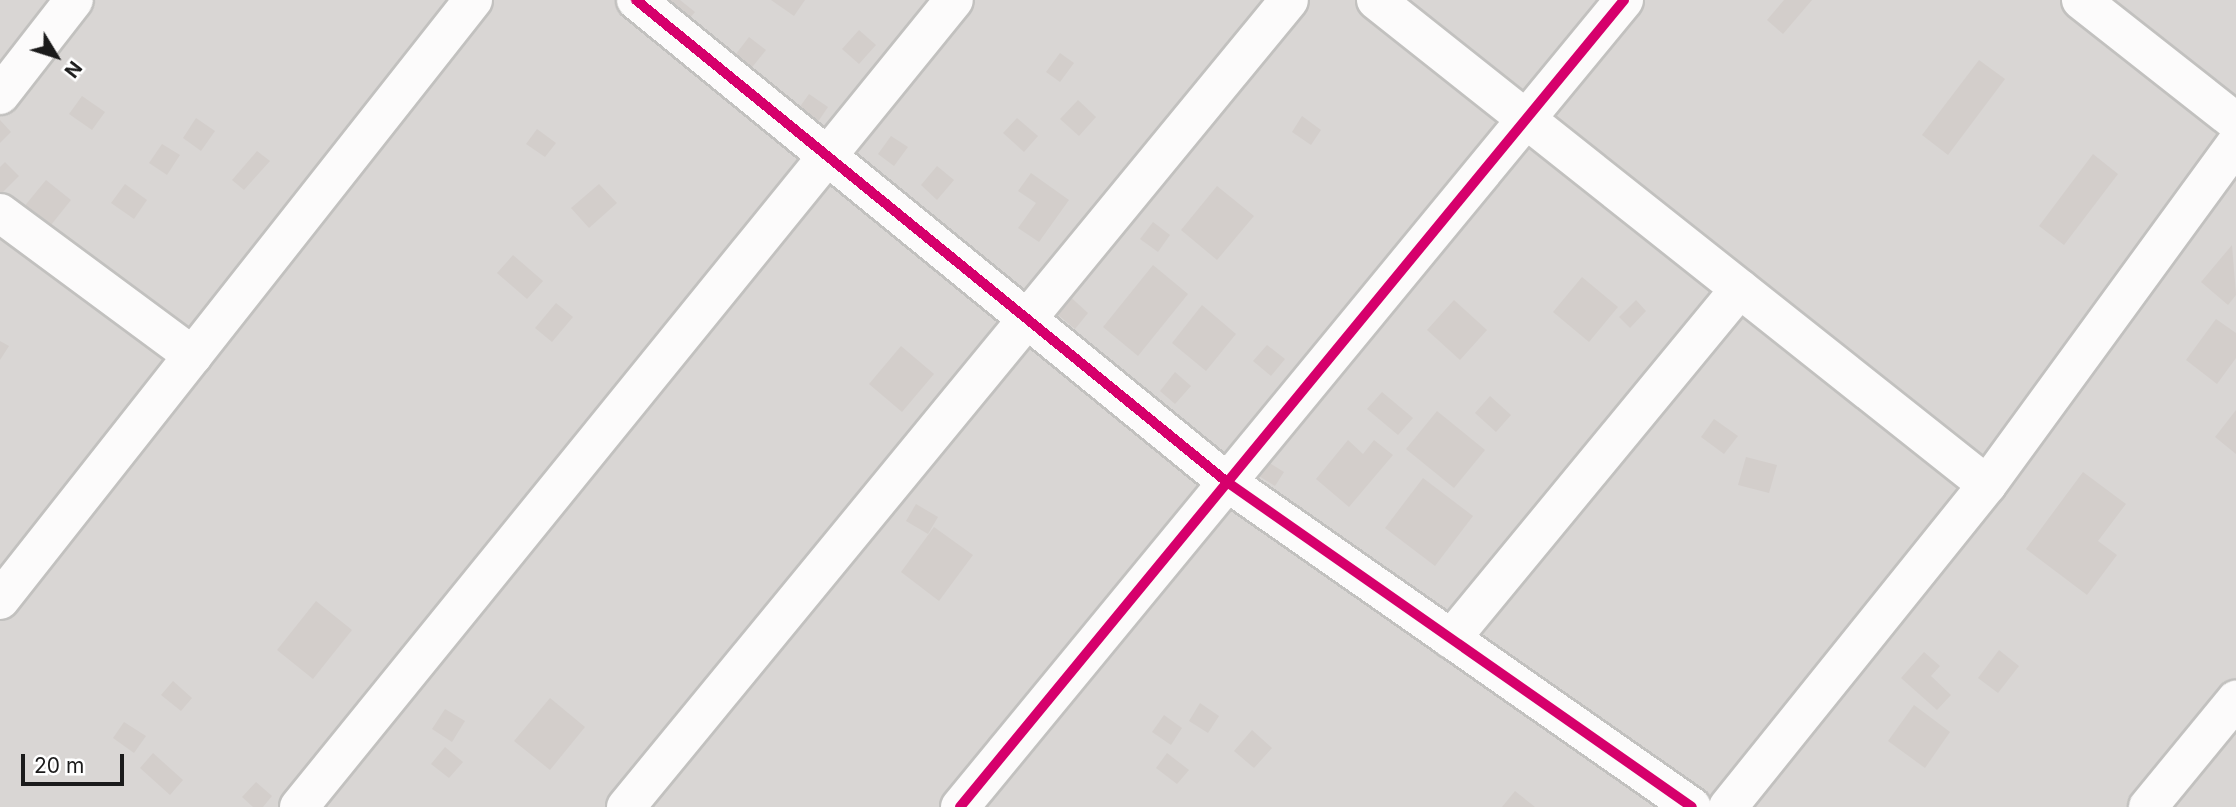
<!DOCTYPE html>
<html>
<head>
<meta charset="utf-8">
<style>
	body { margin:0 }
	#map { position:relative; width:2236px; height:807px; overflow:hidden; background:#eae6e2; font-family:Inter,sans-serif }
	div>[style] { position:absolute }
	.residential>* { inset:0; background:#d9d6d4 }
	.building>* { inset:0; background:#d3cecb }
	.roads { filter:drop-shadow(2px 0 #c2c1bf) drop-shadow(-2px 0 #c2c1bf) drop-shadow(0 2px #c2c1bf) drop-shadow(0 -2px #c2c1bf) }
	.street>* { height:38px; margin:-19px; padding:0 19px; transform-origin:19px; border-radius:19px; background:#fcfbfb }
	.cycleway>* { height:10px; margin:-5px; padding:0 5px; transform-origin:5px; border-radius:5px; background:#d6006c }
	span { translate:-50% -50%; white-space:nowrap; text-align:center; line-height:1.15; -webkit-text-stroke:7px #fff; paint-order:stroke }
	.north { position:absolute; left:21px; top:21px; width:70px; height:70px; -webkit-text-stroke:5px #fff; paint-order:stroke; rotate:128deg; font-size:19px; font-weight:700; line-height:28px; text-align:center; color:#1b1b1b }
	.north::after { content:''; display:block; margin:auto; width:24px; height:32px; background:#1b1b1b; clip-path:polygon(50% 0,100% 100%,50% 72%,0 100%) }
	.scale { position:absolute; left:21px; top:754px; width:103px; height:32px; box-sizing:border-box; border:4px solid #1b1b1b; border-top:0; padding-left:9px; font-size:21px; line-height:24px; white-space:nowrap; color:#1b1b1b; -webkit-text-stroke:5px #fff; paint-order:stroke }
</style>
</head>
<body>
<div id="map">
	<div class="residential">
		<i style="clip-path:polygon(0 0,2236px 0,2236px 807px,0 807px)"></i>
	</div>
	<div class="building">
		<i style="clip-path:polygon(648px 0,680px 0,695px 12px,681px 28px)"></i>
		<i style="clip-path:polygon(771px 0,805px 0,794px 16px)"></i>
		<i style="clip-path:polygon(1784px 0,1812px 0,1783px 34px,1767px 20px)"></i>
		<i style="clip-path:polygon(859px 30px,876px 45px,859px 64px,842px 49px)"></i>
		<i style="clip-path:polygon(749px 37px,766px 50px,745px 76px,729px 63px)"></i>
		<i style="clip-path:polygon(1060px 53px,1074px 63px,1060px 82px,1046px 72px)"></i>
		<i style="clip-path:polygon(1979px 60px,2005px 79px,1948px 155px,1922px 135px)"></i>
		<i style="clip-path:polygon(809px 94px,828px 107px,813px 129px,794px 115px)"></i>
		<i style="clip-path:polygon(82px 96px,105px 112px,92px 130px,69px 114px)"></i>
		<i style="clip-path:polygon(1078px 100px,1096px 117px,1079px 136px,1060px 119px)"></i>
		<i style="clip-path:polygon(1302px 116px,1321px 130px,1311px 145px,1292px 132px)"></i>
		<i style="clip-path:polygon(196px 118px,215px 131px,201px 151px,183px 138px)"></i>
		<i style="clip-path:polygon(1017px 118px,1038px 136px,1024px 152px,1003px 133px)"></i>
		<i style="clip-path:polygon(0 120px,11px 132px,0 143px)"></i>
		<i style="clip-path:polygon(537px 129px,556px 143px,545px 157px,526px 144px)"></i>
		<i style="clip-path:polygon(891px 136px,908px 147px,894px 166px,878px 154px)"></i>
		<i style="clip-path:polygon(162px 144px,180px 155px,167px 175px,149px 163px)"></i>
		<i style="clip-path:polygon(257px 151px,270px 161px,244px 190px,232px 180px)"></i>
		<i style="clip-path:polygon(2093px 154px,2118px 174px,2064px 245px,2039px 226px)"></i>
		<i style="clip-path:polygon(5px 162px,19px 176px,0 195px,0 167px)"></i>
		<i style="clip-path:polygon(937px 166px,954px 180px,937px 200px,921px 185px)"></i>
		<i style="clip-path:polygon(1031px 173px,1069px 200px,1039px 242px,1018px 228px,1036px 203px,1018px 191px)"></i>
		<i style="clip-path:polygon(46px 180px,71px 200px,43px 235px,18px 214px)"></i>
		<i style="clip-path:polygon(125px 184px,147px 200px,134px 219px,111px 203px)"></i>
		<i style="clip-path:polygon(599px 184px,617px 203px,589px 228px,571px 208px)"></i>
		<i style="clip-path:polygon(1217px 186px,1254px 216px,1217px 260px,1181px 230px)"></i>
		<i style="clip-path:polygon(1153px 222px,1170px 235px,1158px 252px,1140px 239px)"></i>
		<i style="clip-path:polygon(2232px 245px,2236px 295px,2228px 305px,2201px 282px)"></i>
		<i style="clip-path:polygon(513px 255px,543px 281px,527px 299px,497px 273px)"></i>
		<i style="clip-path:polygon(1153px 265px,1188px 294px,1138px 356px,1103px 327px)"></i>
		<i style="clip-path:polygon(1582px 277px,1618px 307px,1589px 342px,1553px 312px)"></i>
		<i style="clip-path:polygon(1065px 292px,1088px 313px,1075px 329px,1051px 309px)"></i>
		<i style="clip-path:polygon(1454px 300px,1487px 330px,1460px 360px,1427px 330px)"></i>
		<i style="clip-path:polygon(1636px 300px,1646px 311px,1630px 328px,1619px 317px)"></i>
		<i style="clip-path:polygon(556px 303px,573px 317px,552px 342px,535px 328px)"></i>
		<i style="clip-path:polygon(1202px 305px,1236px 334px,1206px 371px,1172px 343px)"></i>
		<i style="clip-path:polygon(2216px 319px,2236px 333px,2236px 358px,2217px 384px,2186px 360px)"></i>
		<i style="clip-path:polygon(0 341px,9px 346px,0 360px)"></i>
		<i style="clip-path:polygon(1267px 345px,1285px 359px,1271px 376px,1253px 361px)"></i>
		<i style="clip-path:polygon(901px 346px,934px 374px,902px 412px,869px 384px)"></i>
		<i style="clip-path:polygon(1175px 372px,1191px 386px,1175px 404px,1160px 391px)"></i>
		<i style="clip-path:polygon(1382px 392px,1413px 418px,1398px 435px,1367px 409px)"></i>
		<i style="clip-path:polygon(1490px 396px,1511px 415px,1496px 432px,1475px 413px)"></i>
		<i style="clip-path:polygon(2236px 410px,2236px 454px,2215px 437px)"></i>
		<i style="clip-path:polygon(1437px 411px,1485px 450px,1454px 488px,1406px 449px)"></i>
		<i style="clip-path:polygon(1714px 419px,1738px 436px,1724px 454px,1701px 437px)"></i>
		<i style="clip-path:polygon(1348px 440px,1363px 454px,1374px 440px,1393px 455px,1349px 507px,1316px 479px)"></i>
		<i style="clip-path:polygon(1260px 457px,1284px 472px,1275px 486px,1251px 471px)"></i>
		<i style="clip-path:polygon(1746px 457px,1777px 465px,1769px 493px,1738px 485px)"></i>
		<i style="clip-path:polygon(2083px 472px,2126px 504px,2098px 541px,2117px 555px,2087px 595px,2026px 549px)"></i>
		<i style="clip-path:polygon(1423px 478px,1473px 516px,1435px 566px,1385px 528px)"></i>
		<i style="clip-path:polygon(916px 504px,938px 517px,928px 534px,906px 521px)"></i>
		<i style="clip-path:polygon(934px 527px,973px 555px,939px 601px,901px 572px)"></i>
		<i style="clip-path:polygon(316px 601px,352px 630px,313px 679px,277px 650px)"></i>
		<i style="clip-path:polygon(1999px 650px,2019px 666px,1998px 693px,1978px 678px)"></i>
		<i style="clip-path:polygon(1924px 652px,1940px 666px,1931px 676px,1951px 695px,1937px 710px,1901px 678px)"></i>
		<i style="clip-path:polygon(173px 681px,192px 698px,181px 711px,161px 695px)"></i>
		<i style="clip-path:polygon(550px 698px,585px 727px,550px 770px,514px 741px)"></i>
		<i style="clip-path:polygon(1200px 703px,1219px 716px,1208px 733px,1189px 721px)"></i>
		<i style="clip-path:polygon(1914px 705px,1950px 732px,1925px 768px,1888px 741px)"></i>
		<i style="clip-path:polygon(445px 709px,465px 721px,452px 742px,432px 729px)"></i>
		<i style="clip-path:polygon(1164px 715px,1182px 728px,1171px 745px,1152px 732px)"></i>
		<i style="clip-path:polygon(124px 722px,146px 736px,134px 753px,113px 738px)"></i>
		<i style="clip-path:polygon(1252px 730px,1272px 748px,1254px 768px,1234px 751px)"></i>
		<i style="clip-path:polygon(445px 747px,463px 762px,449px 778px,431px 764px)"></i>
		<i style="clip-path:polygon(153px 753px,183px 780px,170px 795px,140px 768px)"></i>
		<i style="clip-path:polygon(1167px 753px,1189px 770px,1177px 784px,1156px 768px)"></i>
		<i style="clip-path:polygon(256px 782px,272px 796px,263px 807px,253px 807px,242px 797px)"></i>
		<i style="clip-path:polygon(1515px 791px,1535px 807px,1502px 807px)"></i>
	</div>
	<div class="roads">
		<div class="street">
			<i style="left:636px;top:0;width:763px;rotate:39.2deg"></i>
			<i style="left:1227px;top:482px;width:567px;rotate:34.95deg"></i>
			<i style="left:1376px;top:0;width:780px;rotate:38.44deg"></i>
			<i style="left:2081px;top:0;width:197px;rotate:38.2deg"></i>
			<i style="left:0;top:95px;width:120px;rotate:-52.1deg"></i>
			<i style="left:0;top:213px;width:240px;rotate:36.5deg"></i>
			<i style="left:0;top:600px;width:764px;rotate:-51.75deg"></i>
			<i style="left:1451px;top:639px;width:454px;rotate:-50.5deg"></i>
			<i style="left:299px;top:807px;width:1039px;rotate:-50.94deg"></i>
			<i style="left:626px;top:807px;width:1044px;rotate:-50.59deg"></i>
			<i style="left:960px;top:807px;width:1045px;rotate:-50.55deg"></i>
			<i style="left:1728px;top:807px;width:413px;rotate:-51.2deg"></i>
			<i style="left:1987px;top:485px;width:423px;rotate:-53.9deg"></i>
			<i style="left:2148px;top:807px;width:139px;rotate:-50.6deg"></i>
		</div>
	</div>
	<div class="cycleway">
		<i style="left:636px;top:0;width:763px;rotate:39.2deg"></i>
		<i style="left:1227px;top:482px;width:567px;rotate:34.95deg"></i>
		<i style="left:960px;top:807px;width:1045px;rotate:-50.55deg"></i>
	</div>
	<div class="north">N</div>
	<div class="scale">20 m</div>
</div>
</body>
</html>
